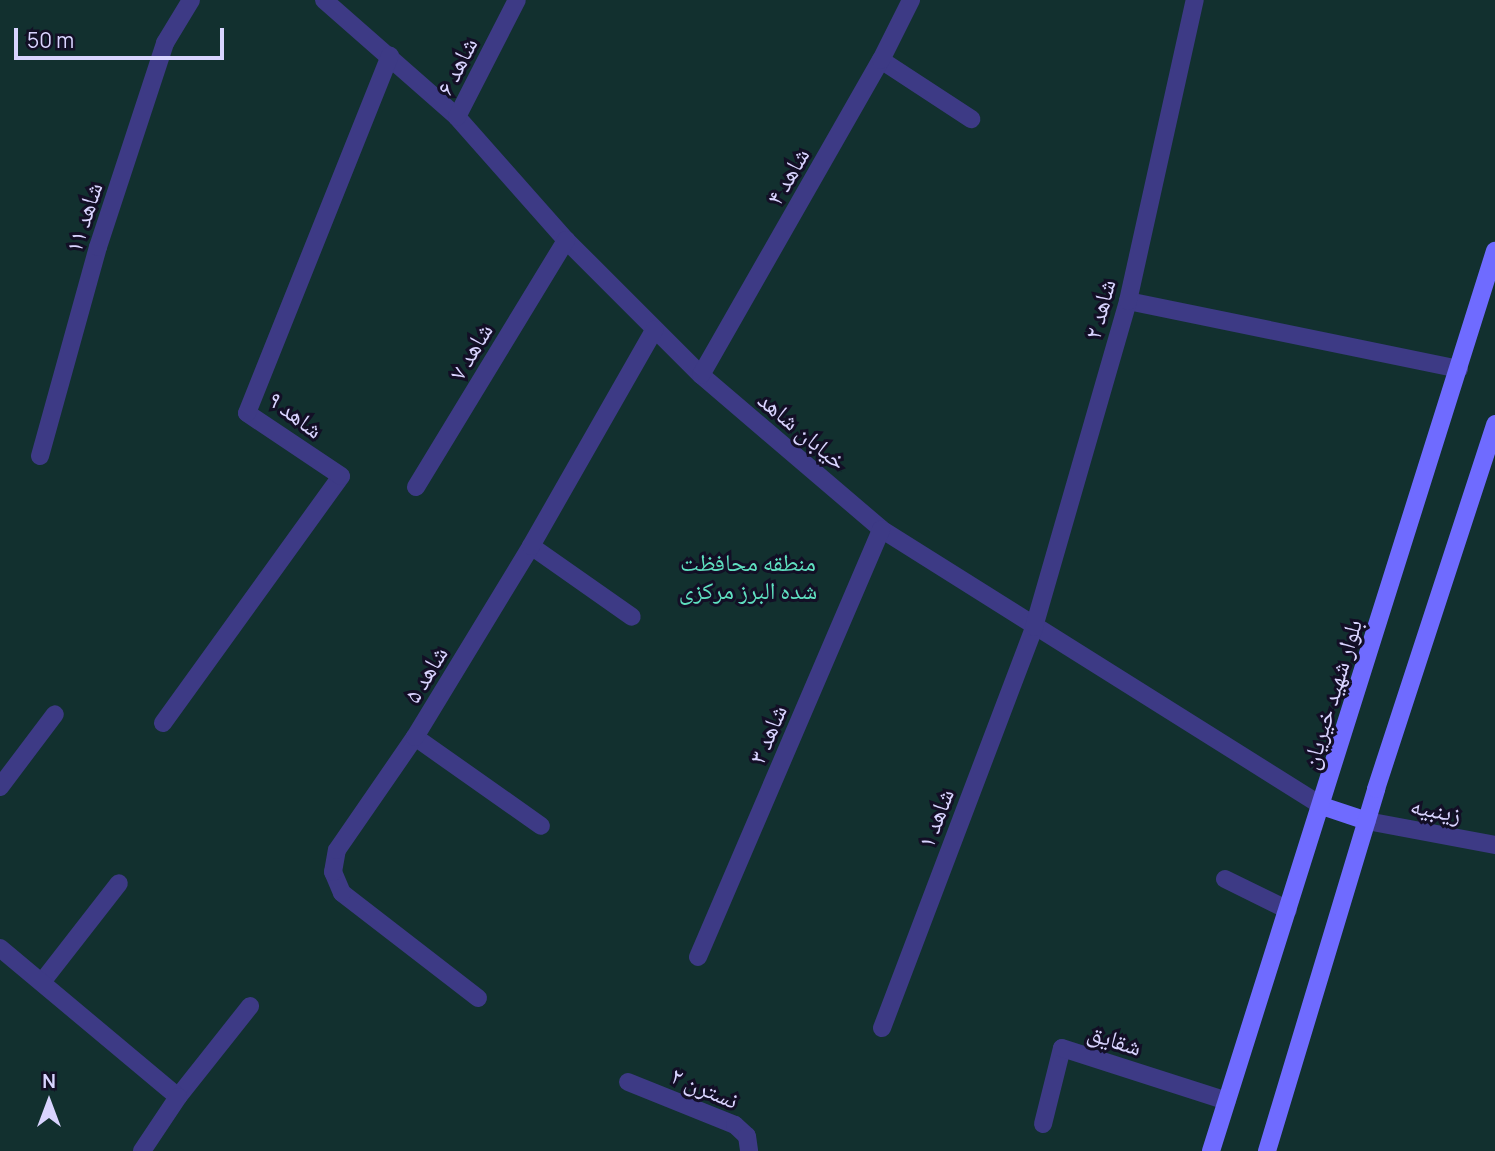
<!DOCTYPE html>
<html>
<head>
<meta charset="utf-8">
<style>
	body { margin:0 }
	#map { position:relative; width:1495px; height:1151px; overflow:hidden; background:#130f26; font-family:Manrope,"Noto Naskh Arabic",sans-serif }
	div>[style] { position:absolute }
	.green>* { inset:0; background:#12302f }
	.lane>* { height:18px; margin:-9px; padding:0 9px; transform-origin:9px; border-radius:9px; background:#3d3a85 }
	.street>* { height:18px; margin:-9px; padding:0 9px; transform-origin:9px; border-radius:9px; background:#3d3a85 }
	.secondary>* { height:18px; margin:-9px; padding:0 9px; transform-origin:9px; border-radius:9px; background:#6f6bff }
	span { translate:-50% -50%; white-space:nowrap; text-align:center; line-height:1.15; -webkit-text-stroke:6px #130f26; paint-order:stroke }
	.street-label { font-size:24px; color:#d9d4ff }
	.park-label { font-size:24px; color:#5fe0c0 }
	.north { position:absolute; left:14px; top:1067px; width:70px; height:70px; -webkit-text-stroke:5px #130f26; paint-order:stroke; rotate:0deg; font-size:19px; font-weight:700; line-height:28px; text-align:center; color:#d9d4ff }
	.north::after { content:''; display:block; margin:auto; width:24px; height:32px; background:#d9d4ff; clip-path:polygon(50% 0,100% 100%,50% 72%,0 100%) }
	.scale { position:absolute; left:14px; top:28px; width:210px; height:32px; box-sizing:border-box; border:4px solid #d9d4ff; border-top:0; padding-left:9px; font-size:21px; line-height:24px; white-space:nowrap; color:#d9d4ff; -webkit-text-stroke:5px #130f26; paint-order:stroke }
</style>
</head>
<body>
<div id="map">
	<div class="green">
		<i style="clip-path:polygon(0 0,1495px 0,1495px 1151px,0 1151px)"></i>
	</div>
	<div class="lane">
		<i style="left:0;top:787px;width:91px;rotate:-53deg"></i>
		<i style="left:42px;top:982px;width:125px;rotate:-52.1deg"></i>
		<i style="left:178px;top:1097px;width:116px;rotate:-51.6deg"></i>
	</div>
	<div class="street">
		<i style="left:324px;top:0;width:177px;rotate:41.3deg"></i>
		<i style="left:457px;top:117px;width:164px;rotate:48.5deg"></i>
		<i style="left:566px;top:240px;width:191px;rotate:45deg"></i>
		<i style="left:701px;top:375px;width:237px;rotate:40.5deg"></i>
		<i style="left:881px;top:529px;width:521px;rotate:32.13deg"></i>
		<i style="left:881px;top:60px;width:108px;rotate:33.2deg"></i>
		<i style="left:457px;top:117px;width:131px;rotate:-62.9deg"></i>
		<i style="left:1128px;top:301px;width:338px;rotate:11.6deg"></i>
		<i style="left:701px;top:375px;width:363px;rotate:-60.3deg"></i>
		<i style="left:881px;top:60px;width:67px;rotate:-63.4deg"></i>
		<i style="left:40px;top:456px;width:217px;rotate:-74.5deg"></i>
		<i style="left:98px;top:247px;width:215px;rotate:-71.8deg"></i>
		<i style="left:165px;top:43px;width:50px;rotate:-58.8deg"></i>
		<i style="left:416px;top:487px;width:289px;rotate:-58.7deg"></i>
		<i style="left:531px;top:546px;width:123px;rotate:35.1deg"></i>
		<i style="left:163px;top:723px;width:304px;rotate:-54.2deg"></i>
		<i style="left:341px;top:476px;width:113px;rotate:-146.2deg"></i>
		<i style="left:247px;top:413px;width:385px;rotate:-68.2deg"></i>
		<i style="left:415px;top:737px;width:154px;rotate:35.2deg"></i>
		<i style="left:1367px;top:821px;width:130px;rotate:10.6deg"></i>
		<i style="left:1225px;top:879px;width:70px;rotate:26.2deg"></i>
		<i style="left:0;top:948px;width:232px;rotate:39.9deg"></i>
		<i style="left:178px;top:1097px;width:65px;rotate:123.7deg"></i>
		<i style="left:698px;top:957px;width:465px;rotate:-66.8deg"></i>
		<i style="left:478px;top:998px;width:172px;rotate:-142.3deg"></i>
		<i style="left:342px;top:893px;width:23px;rotate:-113deg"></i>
		<i style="left:333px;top:872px;width:22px;rotate:-80deg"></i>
		<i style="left:337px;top:850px;width:137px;rotate:-55.4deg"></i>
		<i style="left:415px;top:737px;width:223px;rotate:-58.7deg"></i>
		<i style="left:531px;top:546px;width:249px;rotate:-60.3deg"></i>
		<i style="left:882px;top:1028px;width:429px;rotate:-69.2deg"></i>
		<i style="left:1034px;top:627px;width:339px;rotate:-73.9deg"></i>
		<i style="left:1128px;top:301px;width:308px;rotate:-77.5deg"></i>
		<i style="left:628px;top:1082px;width:115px;rotate:21.9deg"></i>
		<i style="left:735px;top:1125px;width:16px;rotate:43deg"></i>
		<i style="left:747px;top:1136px;width:15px;rotate:82deg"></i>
		<i style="left:1043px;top:1124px;width:78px;rotate:-76deg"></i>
		<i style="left:1062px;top:1048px;width:173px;rotate:17.8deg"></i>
	</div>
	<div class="secondary">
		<i style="left:1322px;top:806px;width:47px;rotate:18.4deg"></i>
		<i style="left:1211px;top:1151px;width:944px;rotate:-72.49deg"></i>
		<i style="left:1267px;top:1151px;width:378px;rotate:-73.2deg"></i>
		<i style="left:1376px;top:789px;width:384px;rotate:-71.9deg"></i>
	</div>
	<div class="street-label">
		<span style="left:456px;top:66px;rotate:-63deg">شاهد ۶</span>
		<span style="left:787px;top:176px;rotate:-60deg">شاهد ۴</span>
		<span style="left:83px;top:217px;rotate:-72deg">شاهد ۱۱</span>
		<span style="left:1099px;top:309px;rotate:-75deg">شاهد ۲</span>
		<span style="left:470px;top:351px;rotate:-59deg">شاهد ۷</span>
		<span style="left:296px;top:414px;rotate:37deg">شاهد ۹</span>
		<span style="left:803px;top:430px;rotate:40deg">خیابان شاهد</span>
		<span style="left:425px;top:674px;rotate:-59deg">شاهد ۵</span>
		<span style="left:1331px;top:694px;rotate:-73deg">بلوار شهید خیریان</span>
		<span style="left:767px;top:734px;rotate:-67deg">شاهد ۳</span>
		<span style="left:1436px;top:809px;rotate:11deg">زینبیه</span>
		<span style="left:935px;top:818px;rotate:-69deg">شاهد ۱</span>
		<span style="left:1115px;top:1039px;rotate:18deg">شقایق</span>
		<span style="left:705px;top:1087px;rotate:23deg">نسترن ۲</span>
	</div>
	<div class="park-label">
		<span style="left:748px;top:576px">منطقه محافظت<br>شده البرز مرکزی</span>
	</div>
	<div class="north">N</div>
	<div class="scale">50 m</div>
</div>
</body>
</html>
